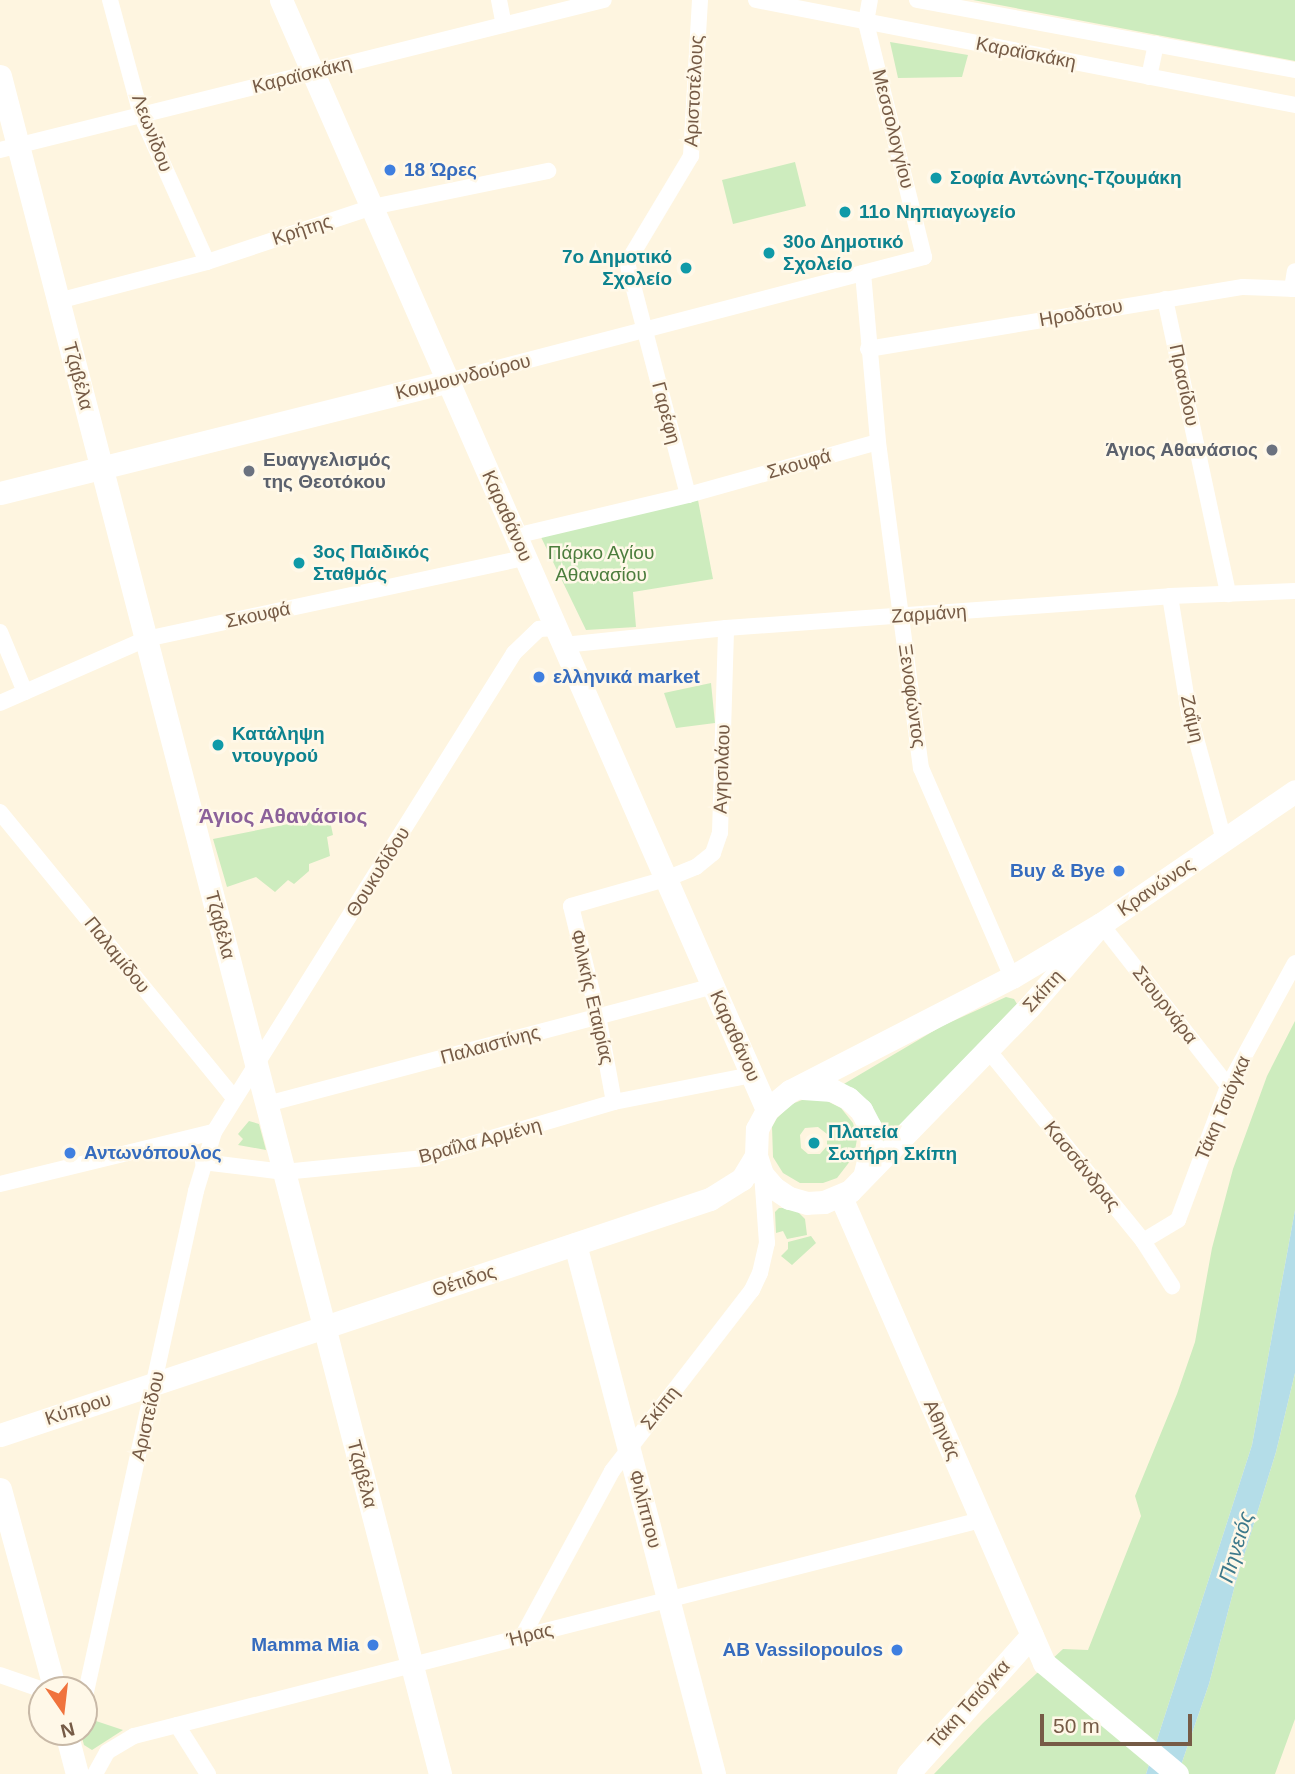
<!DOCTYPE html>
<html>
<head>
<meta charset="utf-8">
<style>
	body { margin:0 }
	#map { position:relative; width:1295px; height:1774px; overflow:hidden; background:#fef5e0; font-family:Helvetica,sans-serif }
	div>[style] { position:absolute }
	.green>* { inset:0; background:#cdecbe }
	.water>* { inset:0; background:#b4dde8 }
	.street>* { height:16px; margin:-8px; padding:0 8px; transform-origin:8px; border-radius:8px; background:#fff }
	.secondary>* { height:23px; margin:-11.5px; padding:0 11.5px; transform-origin:11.5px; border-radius:11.5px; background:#fff }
	.dots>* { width:19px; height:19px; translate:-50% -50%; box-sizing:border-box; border:4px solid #fff8e8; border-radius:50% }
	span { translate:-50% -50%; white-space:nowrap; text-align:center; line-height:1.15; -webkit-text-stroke:5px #fff8e8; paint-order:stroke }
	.street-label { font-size:19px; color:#765b46 }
	.shop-label { font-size:19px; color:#366cbe; font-weight:700 }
	.left { translate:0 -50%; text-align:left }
	.right { translate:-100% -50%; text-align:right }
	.culture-label { font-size:19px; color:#0d838f; font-weight:700 }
	.worship-label { font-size:19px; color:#5b616d; font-weight:700 }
	.park-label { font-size:19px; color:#4c7d3d }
	.neighbourhood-label { font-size:21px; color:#8b619a; font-weight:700 }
	.water-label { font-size:21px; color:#3e798b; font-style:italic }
	.north { position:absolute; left:28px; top:1676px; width:70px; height:70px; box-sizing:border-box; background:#fff8e8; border:2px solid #c8b9a7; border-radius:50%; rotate:166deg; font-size:19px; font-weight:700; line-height:28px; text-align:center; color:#765b46 }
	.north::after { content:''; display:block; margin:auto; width:24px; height:32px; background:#f0733d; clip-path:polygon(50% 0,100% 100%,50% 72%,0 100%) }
	.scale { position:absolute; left:1040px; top:1714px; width:152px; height:32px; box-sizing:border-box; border:4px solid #765b46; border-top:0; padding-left:9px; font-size:21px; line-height:24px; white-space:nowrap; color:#765b46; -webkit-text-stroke:5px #fff8e8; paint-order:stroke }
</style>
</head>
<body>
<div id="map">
	<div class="green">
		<i style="clip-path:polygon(973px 0,1295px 0,1295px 61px)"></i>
		<i style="clip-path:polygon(890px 42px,968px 55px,962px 77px,898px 78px)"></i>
		<i style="clip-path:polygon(795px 162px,806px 206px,733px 224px,722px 180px)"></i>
		<i style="clip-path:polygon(698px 500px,713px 579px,633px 592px,636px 627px,586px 630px,540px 535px)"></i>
		<i style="clip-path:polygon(711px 683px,715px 723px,676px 728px,664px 693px)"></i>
		<i style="clip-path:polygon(329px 816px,333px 835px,327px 837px,330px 856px,309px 864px,309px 871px,294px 884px,288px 880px,275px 892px,256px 877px,227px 887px,213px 839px)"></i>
		<i style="clip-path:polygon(1006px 997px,1014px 999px,1017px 1004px,881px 1146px,837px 1088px,942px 1026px)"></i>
		<i style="clip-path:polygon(1295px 1021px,1295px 1210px,1252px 1445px,1146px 1774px,934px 1774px,983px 1723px,1063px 1649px,1088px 1650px,1141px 1516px,1135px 1496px,1177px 1394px,1195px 1342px,1212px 1248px,1233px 1169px,1267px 1076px)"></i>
		<i style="clip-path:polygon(evenodd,823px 1099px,841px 1108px,853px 1123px,857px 1139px,854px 1156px,837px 1178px,823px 1183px,800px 1183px,783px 1173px,773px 1157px,772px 1127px,777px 1118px,792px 1104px,802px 1100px,823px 1099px,818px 1127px,827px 1134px,827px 1146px,820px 1154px,808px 1154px,801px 1148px,800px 1135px,805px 1128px,818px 1127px)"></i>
		<i style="clip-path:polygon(249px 1121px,259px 1124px,266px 1150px,238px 1145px,243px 1139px,238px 1134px)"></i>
		<i style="clip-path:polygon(779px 1208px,794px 1208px,805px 1219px,807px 1235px,787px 1239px,783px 1231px,776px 1233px,775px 1212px)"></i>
		<i style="clip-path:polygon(811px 1236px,816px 1243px,792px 1265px,781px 1256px,788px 1249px,788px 1242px)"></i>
		<i style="clip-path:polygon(1295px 1373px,1295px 1719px,1275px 1774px,1178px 1774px,1209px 1684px,1235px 1585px,1276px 1452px)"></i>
		<i style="clip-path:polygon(90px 1719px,123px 1730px,92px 1750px,84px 1745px,82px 1738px)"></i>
	</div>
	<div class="water">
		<i style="clip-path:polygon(1295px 1210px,1295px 1373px,1276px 1452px,1235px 1585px,1209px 1684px,1178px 1774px,1146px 1774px,1252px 1445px)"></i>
	</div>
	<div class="street">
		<i style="left:110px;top:0;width:119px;rotate:74.9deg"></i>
		<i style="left:141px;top:115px;width:161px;rotate:65.8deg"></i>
		<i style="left:499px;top:0;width:25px;rotate:79deg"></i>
		<i style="left:756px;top:0;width:549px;rotate:11.02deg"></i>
		<i style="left:917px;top:0;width:384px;rotate:10.5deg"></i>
		<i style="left:1149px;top:77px;width:34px;rotate:-78deg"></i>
		<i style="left:0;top:150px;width:622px;rotate:-13.95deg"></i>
		<i style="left:863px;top:273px;width:170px;rotate:84.9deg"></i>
		<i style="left:878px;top:442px;width:329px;rotate:82.5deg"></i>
		<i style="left:921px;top:768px;width:228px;rotate:66.5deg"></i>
		<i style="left:1292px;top:289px;width:18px;rotate:-81deg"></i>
		<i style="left:1165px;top:299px;width:302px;rotate:77.9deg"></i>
		<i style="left:58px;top:301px;width:154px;rotate:-14.7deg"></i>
		<i style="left:207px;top:262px;width:174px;rotate:-18.4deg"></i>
		<i style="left:372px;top:207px;width:180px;rotate:-11.6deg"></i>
		<i style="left:868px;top:349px;width:380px;rotate:-9.4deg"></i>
		<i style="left:1243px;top:287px;width:52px;rotate:2.2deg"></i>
		<i style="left:448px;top:381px;width:492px;rotate:-14.6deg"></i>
		<i style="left:924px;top:257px;width:242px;rotate:-103.9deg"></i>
		<i style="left:866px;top:22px;width:22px;rotate:-80deg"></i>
		<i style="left:688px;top:495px;width:240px;rotate:-104.7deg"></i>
		<i style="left:627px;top:263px;width:125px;rotate:-59.1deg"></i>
		<i style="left:691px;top:156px;width:156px;rotate:-86.7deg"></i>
		<i style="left:515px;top:536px;width:178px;rotate:-13.3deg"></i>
		<i style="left:688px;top:495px;width:197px;rotate:-15.6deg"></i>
		<i style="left:1170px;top:596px;width:119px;rotate:80.8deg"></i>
		<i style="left:1189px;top:713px;width:132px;rotate:74.6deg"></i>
		<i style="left:0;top:632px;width:65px;rotate:67.4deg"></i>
		<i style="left:564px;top:645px;width:163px;rotate:-6deg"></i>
		<i style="left:726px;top:628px;width:445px;rotate:-4.1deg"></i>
		<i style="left:1170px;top:596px;width:125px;rotate:-2.3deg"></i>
		<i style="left:0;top:703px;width:159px;rotate:-23.7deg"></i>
		<i style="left:146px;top:639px;width:388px;rotate:-12.1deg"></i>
		<i style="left:0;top:812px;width:370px;rotate:50.7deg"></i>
		<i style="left:1101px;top:924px;width:206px;rotate:51.9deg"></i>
		<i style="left:988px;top:1050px;width:246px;rotate:50.9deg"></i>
		<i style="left:1143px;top:1241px;width:54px;rotate:57.2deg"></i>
		<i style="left:614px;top:1102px;width:87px;rotate:-100.5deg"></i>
		<i style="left:598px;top:1016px;width:113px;rotate:-103.8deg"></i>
		<i style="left:571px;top:906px;width:99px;rotate:-15.9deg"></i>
		<i style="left:666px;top:879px;width:32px;rotate:-22deg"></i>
		<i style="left:696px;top:867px;width:22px;rotate:-39deg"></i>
		<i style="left:713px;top:853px;width:21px;rotate:-71deg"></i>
		<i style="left:720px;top:833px;width:205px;rotate:-88.3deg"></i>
		<i style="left:267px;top:1104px;width:461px;rotate:-14.8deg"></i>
		<i style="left:203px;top:1162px;width:82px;rotate:7deg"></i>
		<i style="left:284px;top:1172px;width:141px;rotate:-5.7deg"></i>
		<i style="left:424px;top:1158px;width:198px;rotate:-16.4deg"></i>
		<i style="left:614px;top:1102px;width:141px;rotate:-11.1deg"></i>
		<i style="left:0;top:1184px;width:220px;rotate:-13.7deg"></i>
		<i style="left:1143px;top:1241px;width:41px;rotate:-31deg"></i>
		<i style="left:1178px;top:1220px;width:143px;rotate:-69.5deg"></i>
		<i style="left:1228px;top:1086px;width:140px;rotate:-61.4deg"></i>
		<i style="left:522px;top:1637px;width:189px;rotate:-61.5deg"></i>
		<i style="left:612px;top:1471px;width:229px;rotate:-52.3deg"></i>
		<i style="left:752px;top:1290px;width:19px;rotate:-65deg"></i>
		<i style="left:760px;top:1273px;width:31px;rotate:-77deg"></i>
		<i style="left:767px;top:1243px;width:69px;rotate:-94.1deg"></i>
		<i style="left:0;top:1675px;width:46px;rotate:19.2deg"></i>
		<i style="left:84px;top:1701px;width:522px;rotate:-77.61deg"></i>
		<i style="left:196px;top:1191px;width:62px;rotate:-73deg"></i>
		<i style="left:214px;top:1132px;width:565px;rotate:-57.94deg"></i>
		<i style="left:514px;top:653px;width:35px;rotate:-44deg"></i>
		<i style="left:539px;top:629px;width:17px;rotate:-3deg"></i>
		<i style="left:177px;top:1725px;width:58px;rotate:57.7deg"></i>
		<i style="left:95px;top:1774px;width:25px;rotate:-61deg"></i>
		<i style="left:107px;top:1752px;width:31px;rotate:-31deg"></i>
		<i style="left:134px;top:1736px;width:874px;rotate:-14.31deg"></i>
	</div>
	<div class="secondary">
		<i style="left:281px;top:0;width:1212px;rotate:66.35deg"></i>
		<i style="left:0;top:76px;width:1754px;rotate:75.47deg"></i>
		<i style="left:0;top:493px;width:462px;rotate:-14deg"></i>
		<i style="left:1101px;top:924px;width:110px;rotate:130.9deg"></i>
		<i style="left:1029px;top:1007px;width:257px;rotate:134.2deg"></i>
		<i style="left:850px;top:1191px;width:28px;rotate:157deg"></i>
		<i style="left:824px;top:1202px;width:17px;rotate:177deg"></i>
		<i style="left:807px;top:1203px;width:19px;rotate:-164deg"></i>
		<i style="left:789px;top:1198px;width:18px;rotate:-146deg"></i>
		<i style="left:774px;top:1188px;width:18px;rotate:-131deg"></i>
		<i style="left:762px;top:1174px;width:19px;rotate:-108deg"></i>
		<i style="left:756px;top:1156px;width:27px;rotate:-88deg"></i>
		<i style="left:757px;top:1129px;width:21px;rotate:-62deg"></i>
		<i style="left:767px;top:1110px;width:30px;rotate:-40deg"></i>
		<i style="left:790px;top:1091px;width:250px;rotate:-27.2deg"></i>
		<i style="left:1012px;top:977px;width:104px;rotate:-30.8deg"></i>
		<i style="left:1101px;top:924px;width:235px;rotate:-34.4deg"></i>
		<i style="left:803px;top:1088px;width:29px;rotate:4deg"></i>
		<i style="left:832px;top:1090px;width:18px;rotate:27deg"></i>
		<i style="left:848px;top:1098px;width:18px;rotate:43deg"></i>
		<i style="left:861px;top:1110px;width:19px;rotate:62deg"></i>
		<i style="left:870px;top:1127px;width:18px;rotate:84deg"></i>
		<i style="left:872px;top:1145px;width:30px;rotate:104deg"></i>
		<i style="left:841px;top:1197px;width:508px;rotate:66.46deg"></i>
		<i style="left:1044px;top:1663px;width:173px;rotate:39.8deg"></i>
		<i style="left:575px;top:1244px;width:548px;rotate:75.3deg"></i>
		<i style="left:0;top:1435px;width:748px;rotate:-18.39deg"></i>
		<i style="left:710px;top:1199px;width:38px;rotate:-32deg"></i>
		<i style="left:742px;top:1179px;width:27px;rotate:-59deg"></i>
		<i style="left:0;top:1489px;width:208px;rotate:74.7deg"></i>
		<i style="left:66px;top:1732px;width:43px;rotate:75.3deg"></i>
		<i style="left:908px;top:1774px;width:186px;rotate:-48.3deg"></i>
	</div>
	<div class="dots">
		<i style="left:390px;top:170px;background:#3f7fe0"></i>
		<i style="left:936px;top:178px;background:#0f9aa8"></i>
		<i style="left:845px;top:212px;background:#0f9aa8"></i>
		<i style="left:769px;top:253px;background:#0f9aa8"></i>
		<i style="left:686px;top:268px;background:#0f9aa8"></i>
		<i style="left:1272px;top:450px;background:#6b7280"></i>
		<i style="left:249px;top:471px;background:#6b7280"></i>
		<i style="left:299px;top:563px;background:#0f9aa8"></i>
		<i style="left:539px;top:677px;background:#3f7fe0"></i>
		<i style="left:218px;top:745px;background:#0f9aa8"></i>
		<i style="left:1119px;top:871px;background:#3f7fe0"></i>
		<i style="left:814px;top:1143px;background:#0f9aa8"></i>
		<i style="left:70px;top:1153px;background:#3f7fe0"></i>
		<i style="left:373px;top:1645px;background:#3f7fe0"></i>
		<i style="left:897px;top:1650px;background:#3f7fe0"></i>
	</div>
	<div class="street-label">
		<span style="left:1026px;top:53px;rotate:11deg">Καραϊσκάκη</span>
		<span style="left:302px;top:75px;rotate:-14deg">Καραϊσκάκη</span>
		<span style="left:694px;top:91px;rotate:-87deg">Αριστοτέλους</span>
		<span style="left:893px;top:129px;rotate:76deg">Μεσσολογγίου</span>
		<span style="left:152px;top:133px;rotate:69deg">Λεωνίδου</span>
		<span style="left:302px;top:230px;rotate:-18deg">Κρήτης</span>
		<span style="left:1081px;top:313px;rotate:-10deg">Ηροδότου</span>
		<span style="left:78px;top:376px;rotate:75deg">Τζαβέλα</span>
		<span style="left:463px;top:377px;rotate:-14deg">Κουμουνδούρου</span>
		<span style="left:1184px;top:385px;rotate:78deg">Πρασίδου</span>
		<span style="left:666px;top:413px;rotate:75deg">Γαρέφη</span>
		<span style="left:799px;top:464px;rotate:-16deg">Σκουφά</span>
		<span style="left:507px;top:516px;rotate:66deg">Καραθάνου</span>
		<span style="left:929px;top:614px;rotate:-4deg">Ζαρμάνη</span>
		<span style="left:258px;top:615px;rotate:-12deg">Σκουφά</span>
		<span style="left:912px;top:696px;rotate:82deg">Ξενοφώντος</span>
		<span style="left:1192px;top:719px;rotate:77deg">Ζαΐμη</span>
		<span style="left:722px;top:769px;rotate:-88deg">Αγησιλάου</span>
		<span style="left:378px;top:872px;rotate:-58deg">Θουκυδίδου</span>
		<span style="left:1156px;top:887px;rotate:-34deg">Κρανώνος</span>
		<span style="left:220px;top:925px;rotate:75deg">Τζαβέλα</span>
		<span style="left:117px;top:955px;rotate:51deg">Παλαμίδου</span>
		<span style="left:1043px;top:991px;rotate:-48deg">Σκίπη</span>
		<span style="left:592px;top:997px;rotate:77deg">Φιλικής Εταιρίας</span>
		<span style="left:1165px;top:1005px;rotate:52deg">Στουρνάρα</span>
		<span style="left:735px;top:1036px;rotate:66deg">Καραθάνου</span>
		<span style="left:490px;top:1045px;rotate:-15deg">Παλαιστίνης</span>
		<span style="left:1223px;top:1108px;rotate:-67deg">Τάκη Τσιόγκα</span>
		<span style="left:480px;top:1141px;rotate:-15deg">Βραΐλα Αρμένη</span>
		<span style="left:1082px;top:1166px;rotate:51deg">Κασσάνδρας</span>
		<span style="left:464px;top:1281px;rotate:-18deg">Θέτιδος</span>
		<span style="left:660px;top:1408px;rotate:-52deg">Σκίπη</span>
		<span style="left:78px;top:1409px;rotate:-18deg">Κύπρου</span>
		<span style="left:148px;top:1416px;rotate:-77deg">Αριστείδου</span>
		<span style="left:942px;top:1430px;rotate:66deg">Αθηνάς</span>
		<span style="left:362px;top:1474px;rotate:75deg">Τζαβέλα</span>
		<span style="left:645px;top:1509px;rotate:75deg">Φιλίππου</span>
		<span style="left:530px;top:1635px;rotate:-14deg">Ήρας</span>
		<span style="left:969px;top:1704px;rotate:-48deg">Τάκη Τσιόγκα</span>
	</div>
	<div class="shop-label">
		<span class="left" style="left:404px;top:170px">18 Ώρες</span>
		<span class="left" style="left:553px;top:677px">ελληνικά market</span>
		<span class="right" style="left:1105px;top:871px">Buy &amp; Bye</span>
		<span class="left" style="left:84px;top:1153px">Αντωνόπουλος</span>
		<span class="right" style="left:359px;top:1645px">Mamma Mia</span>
		<span class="right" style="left:883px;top:1650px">AB Vassilopoulos</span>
	</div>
	<div class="culture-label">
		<span class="left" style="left:950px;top:178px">Σοφία Αντώνης-Τζουμάκη</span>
		<span class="left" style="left:859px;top:212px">11ο Νηπιαγωγείο</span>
		<span class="left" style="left:783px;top:253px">30ο Δημοτικό<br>Σχολείο</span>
		<span class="right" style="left:672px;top:268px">7ο Δημοτικό<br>Σχολείο</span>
		<span class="left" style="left:313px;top:563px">3ος Παιδικός<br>Σταθμός</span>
		<span class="left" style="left:232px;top:745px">Κατάληψη<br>ντουγρού</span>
		<span class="left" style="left:828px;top:1143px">Πλατεία<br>Σωτήρη Σκίπη</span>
	</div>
	<div class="worship-label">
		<span class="right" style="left:1258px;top:450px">Άγιος Αθανάσιος</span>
		<span class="left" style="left:263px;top:471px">Ευαγγελισμός<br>της Θεοτόκου</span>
	</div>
	<div class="park-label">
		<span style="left:601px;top:564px">Πάρκο Αγίου<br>Αθανασίου</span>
	</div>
	<div class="neighbourhood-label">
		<span style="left:283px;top:816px">Άγιος Αθανάσιος</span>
	</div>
	<div class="water-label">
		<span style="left:1236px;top:1547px;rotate:-73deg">Πηνειός</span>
	</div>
	<div class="north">N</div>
	<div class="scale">50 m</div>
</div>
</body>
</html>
